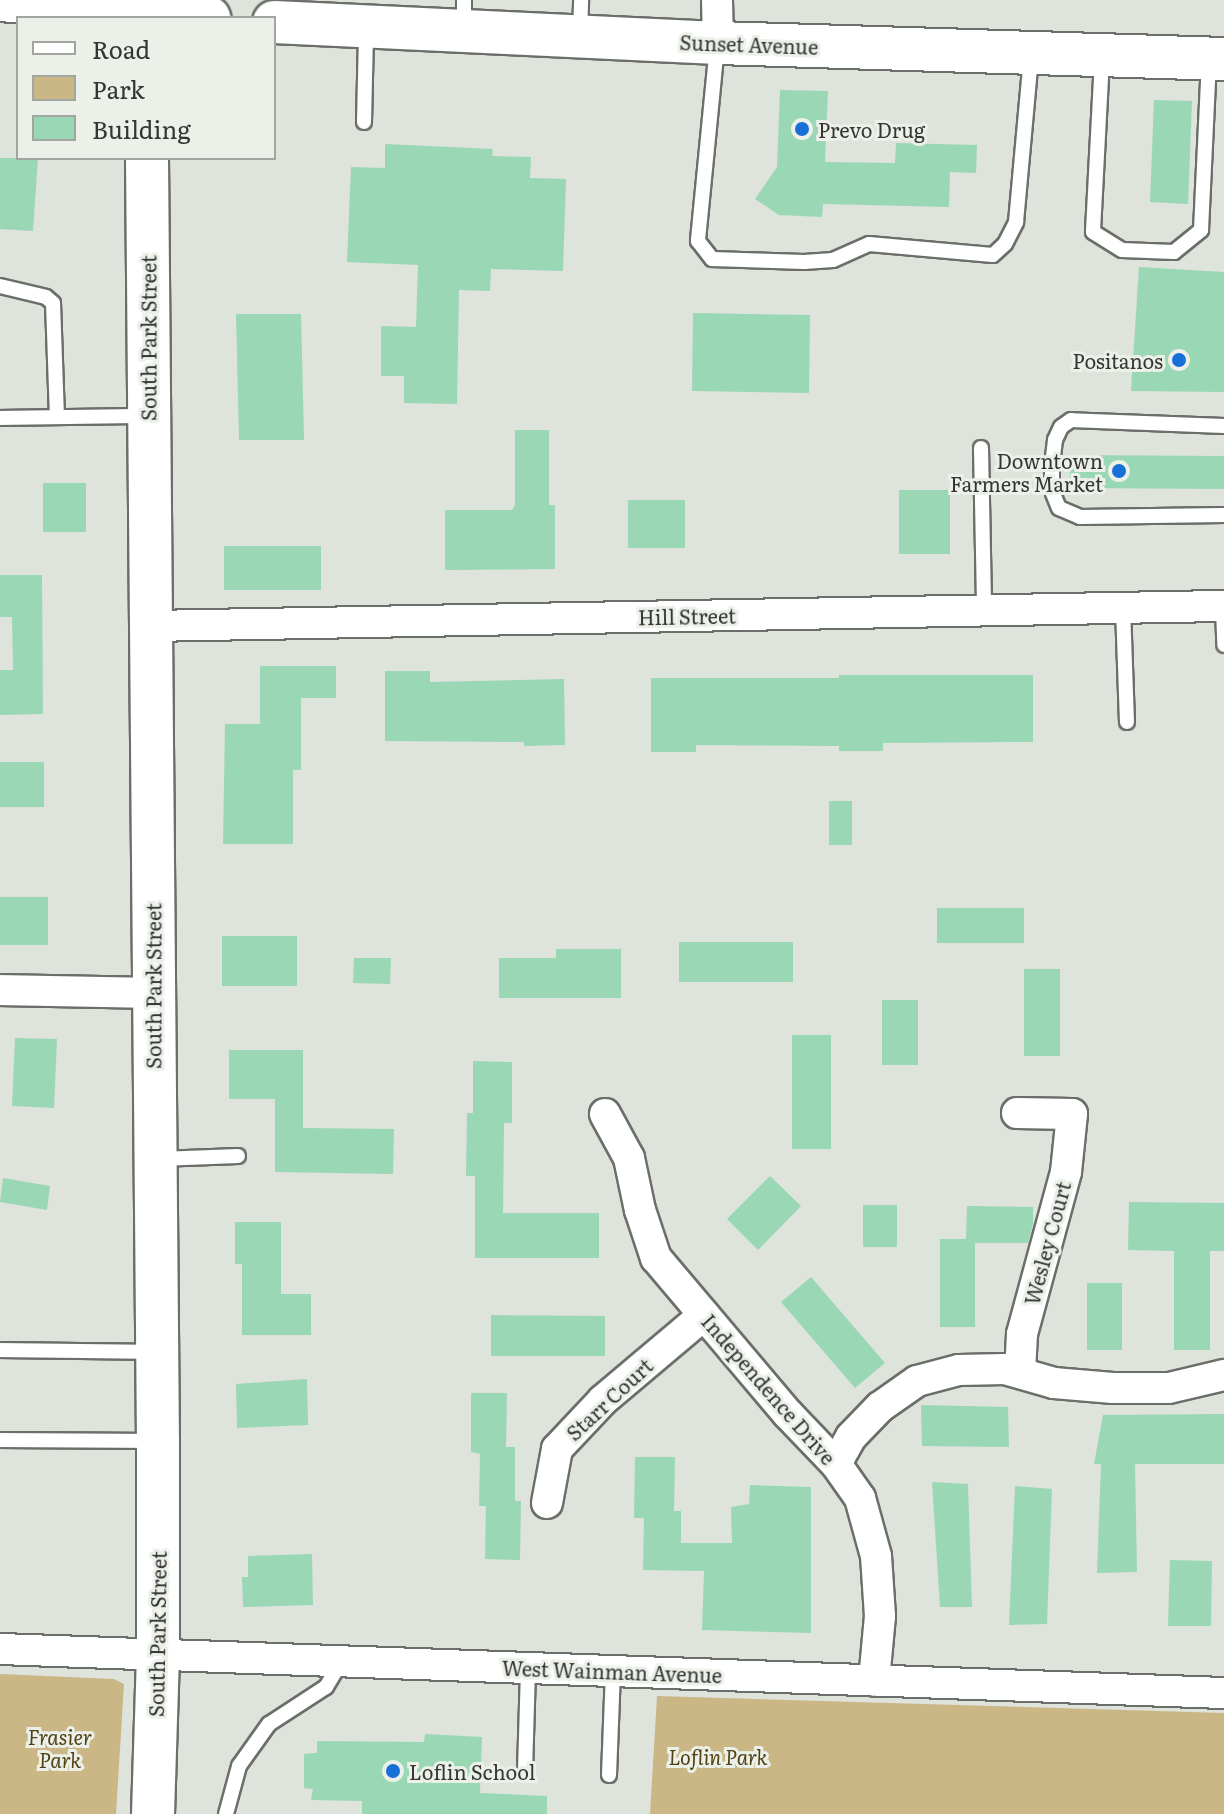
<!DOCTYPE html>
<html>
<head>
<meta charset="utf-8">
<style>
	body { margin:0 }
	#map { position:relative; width:1224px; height:1814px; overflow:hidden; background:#dee3dc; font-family:Literata,serif }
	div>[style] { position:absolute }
	.green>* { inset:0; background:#cbb686 }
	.building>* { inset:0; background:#9ad7b5 }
	.roads { filter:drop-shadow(2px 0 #6b6f69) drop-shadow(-2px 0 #6b6f69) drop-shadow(0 2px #6b6f69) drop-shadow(0 -2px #6b6f69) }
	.lane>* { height:14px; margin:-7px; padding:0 7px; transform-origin:7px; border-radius:7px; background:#fff }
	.street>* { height:30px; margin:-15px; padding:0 15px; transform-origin:15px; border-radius:15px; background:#fff }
	.secondary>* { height:42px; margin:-21px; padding:0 21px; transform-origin:21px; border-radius:21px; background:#fff }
	.dots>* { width:22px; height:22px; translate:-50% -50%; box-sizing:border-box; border:4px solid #ebf0e9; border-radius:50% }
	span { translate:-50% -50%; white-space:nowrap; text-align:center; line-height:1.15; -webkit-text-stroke:6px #ebf0e9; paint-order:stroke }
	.street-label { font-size:20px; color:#353634 }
	.poi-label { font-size:20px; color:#353634 }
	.left { translate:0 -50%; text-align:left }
	.right { translate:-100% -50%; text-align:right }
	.park-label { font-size:20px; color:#534114; font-style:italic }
	.legend { position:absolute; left:16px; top:16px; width:260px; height:144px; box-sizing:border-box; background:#ebf0e9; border:2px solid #a2a6a1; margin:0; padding:10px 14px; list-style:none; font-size:24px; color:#353634 }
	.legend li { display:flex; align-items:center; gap:16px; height:40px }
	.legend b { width:40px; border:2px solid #a2a6a1 }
</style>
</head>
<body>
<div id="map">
	<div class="green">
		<i style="clip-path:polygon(0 1674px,114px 1679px,124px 1684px,116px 1814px,0 1814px)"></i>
		<i style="clip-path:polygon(657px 1696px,1224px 1713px,1224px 1814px,650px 1814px)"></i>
	</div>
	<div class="building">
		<i style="clip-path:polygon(780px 90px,828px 91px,825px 162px,895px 163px,896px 143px,977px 145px,976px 173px,950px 172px,949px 207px,823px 204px,822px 217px,779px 215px,755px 199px,777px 167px)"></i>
		<i style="clip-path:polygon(1154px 100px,1192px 101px,1188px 204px,1150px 202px)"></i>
		<i style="clip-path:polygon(385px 144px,493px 149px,492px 156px,531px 157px,530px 178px,566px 179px,563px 271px,491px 269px,490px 291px,459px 290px,457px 404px,404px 403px,404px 376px,381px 376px,381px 326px,416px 327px,418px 265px,347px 262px,351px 167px,385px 168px)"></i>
		<i style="clip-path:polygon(0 158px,38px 158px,33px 231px,0 229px)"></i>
		<i style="clip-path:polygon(1139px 267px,1224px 272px,1224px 392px,1131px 391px)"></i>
		<i style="clip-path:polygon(693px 313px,810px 315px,809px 393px,692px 391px)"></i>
		<i style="clip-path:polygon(236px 314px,301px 314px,304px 440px,239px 440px)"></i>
		<i style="clip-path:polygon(515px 430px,549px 430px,549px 505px,555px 505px,555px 569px,445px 570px,445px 510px,512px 510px,515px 505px)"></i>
		<i style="clip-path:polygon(1070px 455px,1224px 456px,1224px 489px,1070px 488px)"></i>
		<i style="clip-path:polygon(43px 483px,86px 483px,86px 532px,43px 532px)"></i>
		<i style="clip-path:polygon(899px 490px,950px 490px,950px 554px,899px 554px)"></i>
		<i style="clip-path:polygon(628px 500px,685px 500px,685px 548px,628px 548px)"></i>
		<i style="clip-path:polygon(224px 546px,321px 546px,321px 590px,224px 590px)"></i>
		<i style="clip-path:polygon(0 575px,42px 575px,43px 714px,0 715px,0 670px,13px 670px,12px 617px,0 617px)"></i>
		<i style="clip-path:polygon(260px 666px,336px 666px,336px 698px,301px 698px,301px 770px,293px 770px,293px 844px,223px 844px,225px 724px,260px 724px)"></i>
		<i style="clip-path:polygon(385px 671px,430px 671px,430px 682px,564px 679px,565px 745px,524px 746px,524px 742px,385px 741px)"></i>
		<i style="clip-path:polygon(839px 675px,1033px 675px,1033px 742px,883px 743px,883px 751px,839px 751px,839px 746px,696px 745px,696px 752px,651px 752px,651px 678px,839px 678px)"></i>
		<i style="clip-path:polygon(0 762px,44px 762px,44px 807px,0 807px)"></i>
		<i style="clip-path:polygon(829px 801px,852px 801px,852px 845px,829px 845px)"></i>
		<i style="clip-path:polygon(0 897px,48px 897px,48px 945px,0 945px)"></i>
		<i style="clip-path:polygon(937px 908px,1024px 908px,1024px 943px,937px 943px)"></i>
		<i style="clip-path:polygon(222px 936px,297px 936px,297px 986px,222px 986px)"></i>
		<i style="clip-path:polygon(679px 942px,793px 942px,793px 982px,679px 982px)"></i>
		<i style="clip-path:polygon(556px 949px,621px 949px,621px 998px,499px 998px,499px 958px,556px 958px)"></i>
		<i style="clip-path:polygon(354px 958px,391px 958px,390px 984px,353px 983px)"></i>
		<i style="clip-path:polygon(1024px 969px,1060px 969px,1060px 1056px,1024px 1056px)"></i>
		<i style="clip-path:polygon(882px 1000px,918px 1000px,918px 1065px,882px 1065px)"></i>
		<i style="clip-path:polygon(792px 1035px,831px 1035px,831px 1149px,792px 1149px)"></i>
		<i style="clip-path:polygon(15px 1038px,57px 1039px,54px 1108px,12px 1106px)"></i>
		<i style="clip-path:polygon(229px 1050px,303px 1050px,303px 1128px,394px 1129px,393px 1174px,275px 1172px,275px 1099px,229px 1099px)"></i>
		<i style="clip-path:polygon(473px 1061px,512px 1062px,512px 1123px,504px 1123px,503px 1213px,599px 1213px,599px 1258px,475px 1258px,475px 1176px,466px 1176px,467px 1113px,473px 1113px)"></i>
		<i style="clip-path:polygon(770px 1176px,801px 1206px,758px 1250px,727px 1219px)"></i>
		<i style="clip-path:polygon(3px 1178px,50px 1186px,47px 1210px,0 1202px)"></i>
		<i style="clip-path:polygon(1129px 1202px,1224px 1203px,1224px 1251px,1210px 1251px,1210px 1350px,1174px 1350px,1174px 1251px,1128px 1250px)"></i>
		<i style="clip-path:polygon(863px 1205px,897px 1205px,897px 1247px,863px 1247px)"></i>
		<i style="clip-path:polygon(967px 1206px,1033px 1207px,1033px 1224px,1028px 1243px,975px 1243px,975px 1327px,940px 1327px,940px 1239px,966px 1239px)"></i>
		<i style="clip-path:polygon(235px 1222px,281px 1222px,281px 1294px,311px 1294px,311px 1335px,242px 1335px,242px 1264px,235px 1264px)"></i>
		<i style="clip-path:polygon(811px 1277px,885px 1363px,855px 1388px,781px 1302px)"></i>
		<i style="clip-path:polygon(1087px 1283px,1122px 1283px,1122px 1350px,1087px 1350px)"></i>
		<i style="clip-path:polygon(491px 1315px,605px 1316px,605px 1356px,491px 1356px)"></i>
		<i style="clip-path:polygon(307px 1379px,308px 1425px,237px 1428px,236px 1384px)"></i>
		<i style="clip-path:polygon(471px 1393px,507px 1393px,506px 1447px,515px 1447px,515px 1501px,521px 1501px,520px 1560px,485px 1559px,486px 1506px,479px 1506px,480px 1454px,471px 1452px)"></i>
		<i style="clip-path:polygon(921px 1405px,1008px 1407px,1009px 1447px,922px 1446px)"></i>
		<i style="clip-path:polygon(1224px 1414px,1224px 1464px,1135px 1464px,1137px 1572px,1097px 1573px,1101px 1464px,1094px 1464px,1103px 1415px)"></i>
		<i style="clip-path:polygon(635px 1457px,675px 1457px,674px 1511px,681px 1511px,681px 1543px,732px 1543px,731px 1507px,749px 1504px,750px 1485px,811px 1487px,811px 1633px,702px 1630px,704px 1571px,643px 1570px,644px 1518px,634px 1518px)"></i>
		<i style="clip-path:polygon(932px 1482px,968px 1484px,972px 1607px,940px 1607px)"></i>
		<i style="clip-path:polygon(1015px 1486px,1052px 1489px,1047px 1624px,1009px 1625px)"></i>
		<i style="clip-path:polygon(312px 1554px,313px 1605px,243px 1607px,242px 1577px,248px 1577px,248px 1556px)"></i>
		<i style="clip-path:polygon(1170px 1560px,1212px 1561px,1211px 1626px,1168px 1626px)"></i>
		<i style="clip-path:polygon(425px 1734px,482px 1737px,480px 1793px,547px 1796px,547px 1814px,362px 1814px,362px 1801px,311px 1800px,313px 1789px,304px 1788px,304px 1754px,317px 1753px,317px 1741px,424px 1742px)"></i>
	</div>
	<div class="roads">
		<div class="lane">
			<i style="left:464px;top:0;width:27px;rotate:90deg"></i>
			<i style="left:580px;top:33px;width:33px;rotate:-88deg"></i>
			<i style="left:717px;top:46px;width:196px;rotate:95.6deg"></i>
			<i style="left:698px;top:241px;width:23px;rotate:52deg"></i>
			<i style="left:712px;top:259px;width:92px;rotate:1.9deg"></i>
			<i style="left:804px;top:262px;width:29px;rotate:-4deg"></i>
			<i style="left:833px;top:260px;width:39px;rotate:-24deg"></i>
			<i style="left:869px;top:244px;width:124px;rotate:5.1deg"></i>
			<i style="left:993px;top:255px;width:16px;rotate:-43deg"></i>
			<i style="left:1005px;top:244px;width:25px;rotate:-63deg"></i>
			<i style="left:1016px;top:222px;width:167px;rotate:-84.8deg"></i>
			<i style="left:1102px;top:59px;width:173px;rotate:93deg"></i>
			<i style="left:1093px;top:232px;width:34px;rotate:32deg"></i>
			<i style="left:1122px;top:250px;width:52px;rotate:2.2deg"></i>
			<i style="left:1174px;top:252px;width:35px;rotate:-39deg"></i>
			<i style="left:1201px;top:230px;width:168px;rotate:-87.3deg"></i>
			<i style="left:364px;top:122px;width:90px;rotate:-88.7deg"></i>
			<i style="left:0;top:286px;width:47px;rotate:13.4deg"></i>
			<i style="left:46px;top:297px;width:9px;rotate:41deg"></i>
			<i style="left:53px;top:303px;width:114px;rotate:88deg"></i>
			<i style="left:0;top:418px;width:148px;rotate:-0.8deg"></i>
			<i style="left:1224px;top:426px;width:153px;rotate:-177.8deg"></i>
			<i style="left:1071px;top:420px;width:12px;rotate:145deg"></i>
			<i style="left:1061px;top:427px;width:14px;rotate:115deg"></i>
			<i style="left:1055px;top:440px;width:26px;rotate:97deg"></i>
			<i style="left:1052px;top:466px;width:25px;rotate:90deg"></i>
			<i style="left:1052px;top:491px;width:18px;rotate:68deg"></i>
			<i style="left:1059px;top:508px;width:23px;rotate:23deg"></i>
			<i style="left:1080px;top:517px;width:144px;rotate:-0.8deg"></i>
			<i style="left:981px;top:448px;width:163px;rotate:88.9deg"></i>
			<i style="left:1223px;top:607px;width:38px;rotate:88deg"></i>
			<i style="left:1123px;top:608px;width:114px;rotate:88deg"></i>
			<i style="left:159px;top:1159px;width:79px;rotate:-2.2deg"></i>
			<i style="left:0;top:1350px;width:156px;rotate:0.7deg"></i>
			<i style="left:0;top:1440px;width:153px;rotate:0.4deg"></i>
			<i style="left:525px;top:1771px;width:103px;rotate:-88.3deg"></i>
			<i style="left:609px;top:1775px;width:104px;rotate:-87.8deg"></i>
			<i style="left:226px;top:1814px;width:50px;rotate:-74.8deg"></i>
			<i style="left:239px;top:1766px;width:52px;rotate:-54.5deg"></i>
			<i style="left:269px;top:1724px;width:68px;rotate:-33deg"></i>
			<i style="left:326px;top:1687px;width:29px;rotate:-59deg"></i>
		</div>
		<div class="street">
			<i style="left:717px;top:0;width:43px;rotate:88.7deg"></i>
			<i style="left:150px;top:626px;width:1074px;rotate:-1.07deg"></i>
			<i style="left:0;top:990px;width:153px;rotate:1.1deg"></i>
			<i style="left:1017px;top:1113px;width:55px;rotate:1deg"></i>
			<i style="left:1072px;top:1114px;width:58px;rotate:95.9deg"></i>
			<i style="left:1066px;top:1172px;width:168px;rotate:105.2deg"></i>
			<i style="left:1022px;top:1334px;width:38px;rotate:93deg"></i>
			<i style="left:605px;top:1114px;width:50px;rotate:61.4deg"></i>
			<i style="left:629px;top:1158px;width:53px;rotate:78.1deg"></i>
			<i style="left:640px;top:1210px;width:51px;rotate:71.6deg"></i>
			<i style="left:656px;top:1258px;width:204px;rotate:49.8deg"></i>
			<i style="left:788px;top:1414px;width:69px;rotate:46.2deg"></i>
			<i style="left:836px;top:1464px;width:42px;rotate:54.8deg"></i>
			<i style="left:860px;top:1498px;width:60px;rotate:74.6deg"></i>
			<i style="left:876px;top:1556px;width:60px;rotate:86.2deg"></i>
			<i style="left:880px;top:1616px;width:65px;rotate:95.3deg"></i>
			<i style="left:836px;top:1464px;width:31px;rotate:-61deg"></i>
			<i style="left:851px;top:1437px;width:42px;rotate:-46deg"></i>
			<i style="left:880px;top:1407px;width:45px;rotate:-35.1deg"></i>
			<i style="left:917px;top:1381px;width:43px;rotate:-14.7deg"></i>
			<i style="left:959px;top:1370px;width:46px;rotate:-1.2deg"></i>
			<i style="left:1005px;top:1369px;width:51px;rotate:15.9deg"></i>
			<i style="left:1054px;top:1383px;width:59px;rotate:4.8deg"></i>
			<i style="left:1113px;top:1388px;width:56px"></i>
			<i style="left:1169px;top:1388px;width:57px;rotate:-13.3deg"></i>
			<i style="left:547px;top:1503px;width:55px;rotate:-79.5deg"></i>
			<i style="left:557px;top:1449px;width:67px;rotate:-46.8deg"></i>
			<i style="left:603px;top:1400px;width:132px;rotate:-40.1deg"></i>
			<i style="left:0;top:1649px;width:1225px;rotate:2.06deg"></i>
		</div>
		<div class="secondary">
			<i style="left:1px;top:0;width:209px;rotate:4.9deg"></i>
			<i style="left:274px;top:22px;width:444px;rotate:2.7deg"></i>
			<i style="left:718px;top:43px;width:506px;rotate:1.81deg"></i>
			<i style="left:147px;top:158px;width:1283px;rotate:89.51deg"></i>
			<i style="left:158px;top:1441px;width:214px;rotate:90deg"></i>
			<i style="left:158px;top:1655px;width:159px;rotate:91.8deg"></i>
		</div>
	</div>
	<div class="dots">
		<i style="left:802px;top:129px;background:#196fd8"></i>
		<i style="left:1179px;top:360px;background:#196fd8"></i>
		<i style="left:1119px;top:471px;background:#196fd8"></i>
		<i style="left:393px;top:1771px;background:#196fd8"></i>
	</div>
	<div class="street-label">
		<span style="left:749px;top:44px;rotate:2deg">Sunset Avenue</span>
		<span style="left:148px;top:338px;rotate:-90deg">South Park Street</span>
		<span style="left:687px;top:616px;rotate:-1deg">Hill Street</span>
		<span style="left:153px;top:986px;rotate:-90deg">South Park Street</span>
		<span style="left:1047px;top:1243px;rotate:-75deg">Wesley Court</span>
		<span style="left:769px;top:1389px;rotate:49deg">Independence Drive</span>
		<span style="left:609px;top:1399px;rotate:-43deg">Starr Court</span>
		<span style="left:157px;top:1634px;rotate:-89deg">South Park Street</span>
		<span style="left:612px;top:1671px;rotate:2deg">West Wainman Avenue</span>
	</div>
	<div class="poi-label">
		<span class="left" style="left:818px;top:129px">Prevo Drug</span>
		<span class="right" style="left:1163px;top:360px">Positanos</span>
		<span class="right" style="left:1103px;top:472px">Downtown<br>Farmers Market</span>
		<span class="left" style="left:409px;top:1771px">Loflin School</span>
	</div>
	<div class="park-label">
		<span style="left:60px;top:1748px">Frasier<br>Park</span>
		<span style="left:718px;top:1756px">Loflin Park</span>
	</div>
	<ul class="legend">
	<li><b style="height:10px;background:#fff"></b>Road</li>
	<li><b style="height:22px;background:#cbb686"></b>Park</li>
	<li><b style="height:22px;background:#9ad7b5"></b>Building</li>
	</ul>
</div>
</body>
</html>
